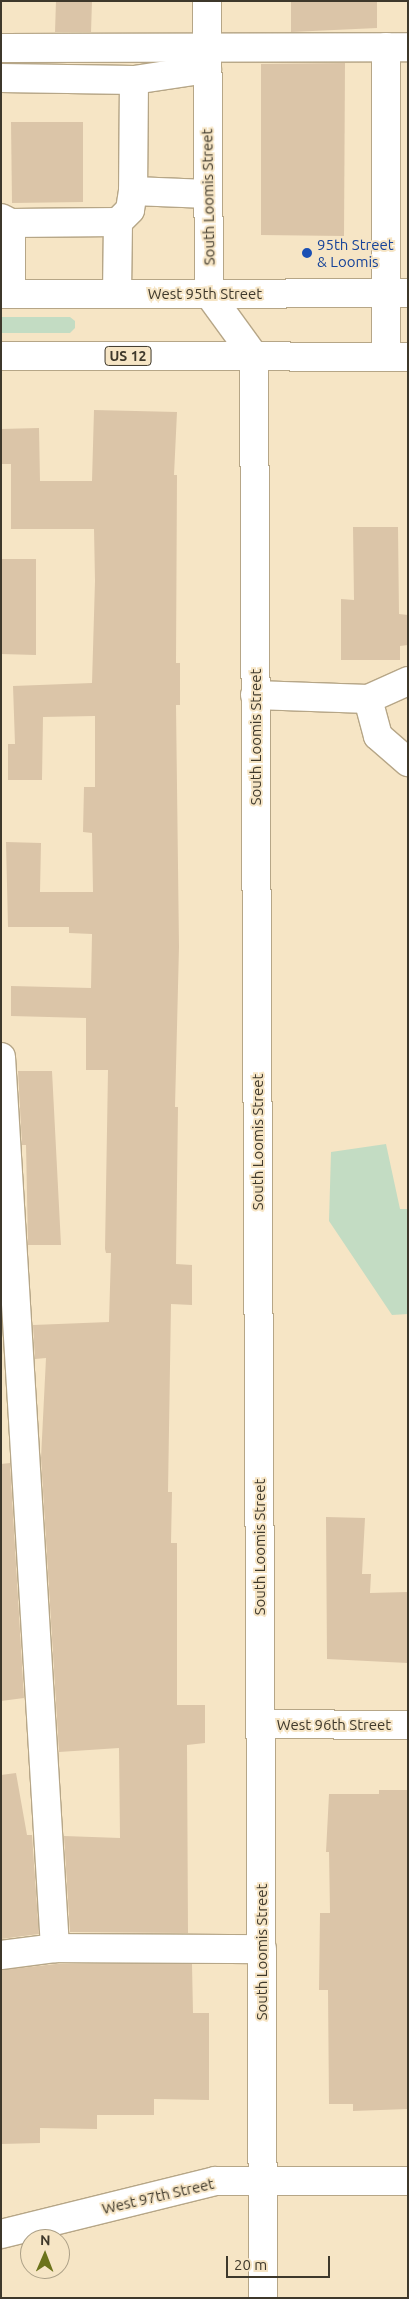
<!DOCTYPE html>
<html>
<head>
<meta charset="utf-8">
<style>
	body { margin:0 }
	#map { position:relative; width:409px; height:2299px; overflow:hidden; background:#f6e5c5; font-family:Ubuntu,sans-serif }
	div>[style] { position:absolute }
	.green>* { inset:0; background:#c3dcc3 }
	.building>* { inset:0; background:#dbc5a8 }
	.roads { filter:drop-shadow(1px 0 #b6a687) drop-shadow(-1px 0 #b6a687) drop-shadow(0 1px #b6a687) drop-shadow(0 -1px #b6a687) }
	.minor>* { height:28px; margin:-14px; padding:0 14px; transform-origin:14px; border-radius:14px; background:#fff }
	.major>* { height:28px; margin:-14px; padding:0 14px; transform-origin:14px; border-radius:14px; background:#fff }
	.dots>* { width:14px; height:14px; translate:-50% -50%; box-sizing:border-box; border:2px solid #f6e5c5; border-radius:50% }
	span { translate:-50% -50%; white-space:nowrap; text-align:center; line-height:1.15; -webkit-text-stroke:4px #f6e5c5; paint-order:stroke }
	.shield-label span { padding:1px 4px; background:#f6e5c5; border:1px solid; border-radius:4px; -webkit-text-stroke-width:0 }
	.shield-label { font-size:14px; color:#3e382b; font-weight:700 }
	.street-label { font-size:15px; color:#3e382b }
	.transit-label { font-size:15px; color:#164399 }
	.left { translate:0 -50%; text-align:left }
	.frame { position:absolute; inset:0; border:2px solid #3e382b; pointer-events:none }
	.north { position:absolute; left:20px; top:2229px; width:50px; height:50px; box-sizing:border-box; background:#f6e5c5; border:1px solid #aca087; border-radius:50%; rotate:1deg; font-size:14px; font-weight:700; line-height:20px; text-align:center; color:#3e382b }
	.north::after { content:''; display:block; margin:auto; width:18px; height:22px; background:#6c731b; clip-path:polygon(50% 0,100% 100%,50% 72%,0 100%) }
	.scale { position:absolute; left:226px; top:2256px; width:104px; height:22px; box-sizing:border-box; border:2px solid #3e382b; border-top:0; padding-left:6px; font-size:15px; line-height:18px; white-space:nowrap; color:#3e382b; -webkit-text-stroke:4px #f6e5c5; paint-order:stroke }
</style>
</head>
<body>
<div id="map">
	<div class="green">
		<i style="clip-path:polygon(1px 317px,70px 317px,75px 321px,75px 328px,70px 333px,1px 333px)"></i>
		<i style="clip-path:polygon(386px 1144px,400px 1209px,408px 1209px,408px 1314px,392px 1315px,329px 1221px,331px 1152px)"></i>
	</div>
	<div class="building">
		<i style="clip-path:polygon(56px 1px,92px 1px,91px 32px,55px 32px)"></i>
		<i style="clip-path:polygon(291px 1px,377px 1px,377px 28px,291px 32px)"></i>
		<i style="clip-path:polygon(345px 63px,344px 236px,261px 235px,261px 64px)"></i>
		<i style="clip-path:polygon(11px 122px,83px 122px,83px 202px,12px 203px)"></i>
		<i style="clip-path:polygon(94px 410px,177px 412px,174px 475px,177px 475px,176px 663px,180px 663px,180px 705px,176px 705px,179px 947px,175px 1107px,178px 1107px,176px 1264px,192px 1265px,192px 1305px,171px 1304px,168px 1492px,172px 1492px,171px 1543px,177px 1543px,177px 1705px,205px 1705px,205px 1743px,187px 1745px,188px 1933px,70px 1932px,64px 1836px,120px 1838px,119px 1748px,59px 1752px,41px 1458px,46px 1358px,35px 1359px,33px 1325px,109px 1322px,111px 1253px,106px 1253px,105px 1249px,108px 1070px,86px 1070px,86px 1018px,11px 1016px,11px 986px,91px 988px,92px 934px,69px 933px,69px 927px,8px 927px,6px 842px,41px 843px,40px 892px,93px 892px,92px 833px,83px 832px,84px 787px,95px 787px,95px 716px,43px 717px,42px 780px,8px 780px,8px 744px,15px 744px,13px 686px,92px 683px,95px 581px,94px 529px,11px 529px,11px 464px,1px 464px,1px 429px,39px 428px,40px 481px,92px 481px)"></i>
		<i style="clip-path:polygon(353px 527px,398px 527px,399px 614px,408px 615px,408px 645px,400px 646px,400px 660px,341px 660px,341px 599px,354px 600px)"></i>
		<i style="clip-path:polygon(1px 559px,36px 559px,36px 655px,1px 654px)"></i>
		<i style="clip-path:polygon(18px 1071px,52px 1071px,61px 1245px,28px 1245px,26px 1145px,22px 1145px)"></i>
		<i style="clip-path:polygon(10px 1463px,24px 1698px,1px 1701px,1px 1464px)"></i>
		<i style="clip-path:polygon(326px 1517px,365px 1518px,362px 1574px,371px 1574px,370px 1593px,408px 1592px,408px 1663px,327px 1659px)"></i>
		<i style="clip-path:polygon(16px 1773px,27px 1835px,32px 1835px,39px 1934px,1px 1939px,1px 1775px)"></i>
		<i style="clip-path:polygon(379px 1790px,407px 1790px,408px 1794px,408px 2109px,353px 2111px,353px 2104px,329px 2104px,328px 1990px,319px 1990px,320px 1913px,330px 1913px,329px 1852px,326px 1852px,329px 1794px,379px 1794px)"></i>
		<i style="clip-path:polygon(56px 1964px,192px 1964px,193px 2013px,209px 2013px,209px 2100px,154px 2099px,154px 2115px,97px 2115px,97px 2129px,40px 2128px,40px 2143px,1px 2144px,1px 1970px)"></i>
	</div>
	<div class="roads">
		<div class="minor">
			<i style="left:207px;top:1px;width:293px;rotate:89.6deg"></i>
			<i style="left:209px;top:294px;width:77px;rotate:54deg"></i>
			<i style="left:254px;top:356px;width:1942px;rotate:89.73deg"></i>
			<i style="left:386px;top:47px;width:310px;rotate:90deg"></i>
			<i style="left:1px;top:48px;width:407px;rotate:-0.1deg"></i>
			<i style="left:1px;top:78px;width:133px;rotate:0.9deg"></i>
			<i style="left:134px;top:80px;width:111px;rotate:90.5deg"></i>
			<i style="left:133px;top:191px;width:19px;rotate:99deg"></i>
			<i style="left:130px;top:210px;width:17px;rotate:135deg"></i>
			<i style="left:118px;top:222px;width:72px;rotate:90.8deg"></i>
			<i style="left:134px;top:80px;width:74px;rotate:-8.6deg"></i>
			<i style="left:133px;top:191px;width:75px;rotate:2.3deg"></i>
			<i style="left:1px;top:218px;width:11px;rotate:27deg"></i>
			<i style="left:11px;top:223px;width:107px;rotate:-0.5deg"></i>
			<i style="left:11px;top:223px;width:71px;rotate:90deg"></i>
			<i style="left:255px;top:695px;width:113px;rotate:2deg"></i>
			<i style="left:368px;top:699px;width:44px;rotate:-24.2deg"></i>
			<i style="left:368px;top:699px;width:38px;rotate:75deg"></i>
			<i style="left:378px;top:736px;width:40px;rotate:41deg"></i>
			<i style="left:1px;top:1057px;width:893px;rotate:86.53deg"></i>
			<i style="left:261px;top:1724px;width:147px;rotate:0.4deg"></i>
			<i style="left:1px;top:1955px;width:54px;rotate:-7.4deg"></i>
			<i style="left:55px;top:1948px;width:207px;rotate:0.3deg"></i>
			<i style="left:1px;top:2234px;width:220px;rotate:-13.9deg"></i>
			<i style="left:215px;top:2181px;width:193px"></i>
		</div>
		<div class="major">
			<i style="left:1px;top:294px;width:407px;rotate:-0.1deg"></i>
			<i style="left:1px;top:356px;width:407px;rotate:0.1deg"></i>
		</div>
	</div>
	<div class="dots">
		<i style="left:307px;top:253px;background:#1a4fb4"></i>
	</div>
	<div class="shield-label">
		<span style="left:128px;top:356px">US 12</span>
	</div>
	<div class="street-label">
		<span style="left:208px;top:197px;rotate:-91deg">South Loomis Street</span>
		<span style="left:205px;top:294px">West 95th Street</span>
		<span style="left:256px;top:737px;rotate:-90deg">South Loomis Street</span>
		<span style="left:258px;top:1142px;rotate:-90deg">South Loomis Street</span>
		<span style="left:260px;top:1547px;rotate:-90deg">South Loomis Street</span>
		<span style="left:334px;top:1725px">West 96th Street</span>
		<span style="left:262px;top:1952px;rotate:-90deg">South Loomis Street</span>
		<span style="left:158px;top:2196px;rotate:-13deg">West 97th Street</span>
	</div>
	<div class="transit-label">
		<span class="left" style="left:317px;top:253px">95th Street<br>&amp; Loomis</span>
	</div>
	<div class="frame"></div>
	<div class="north">N</div>
	<div class="scale">20 m</div>
</div>
</body>
</html>
